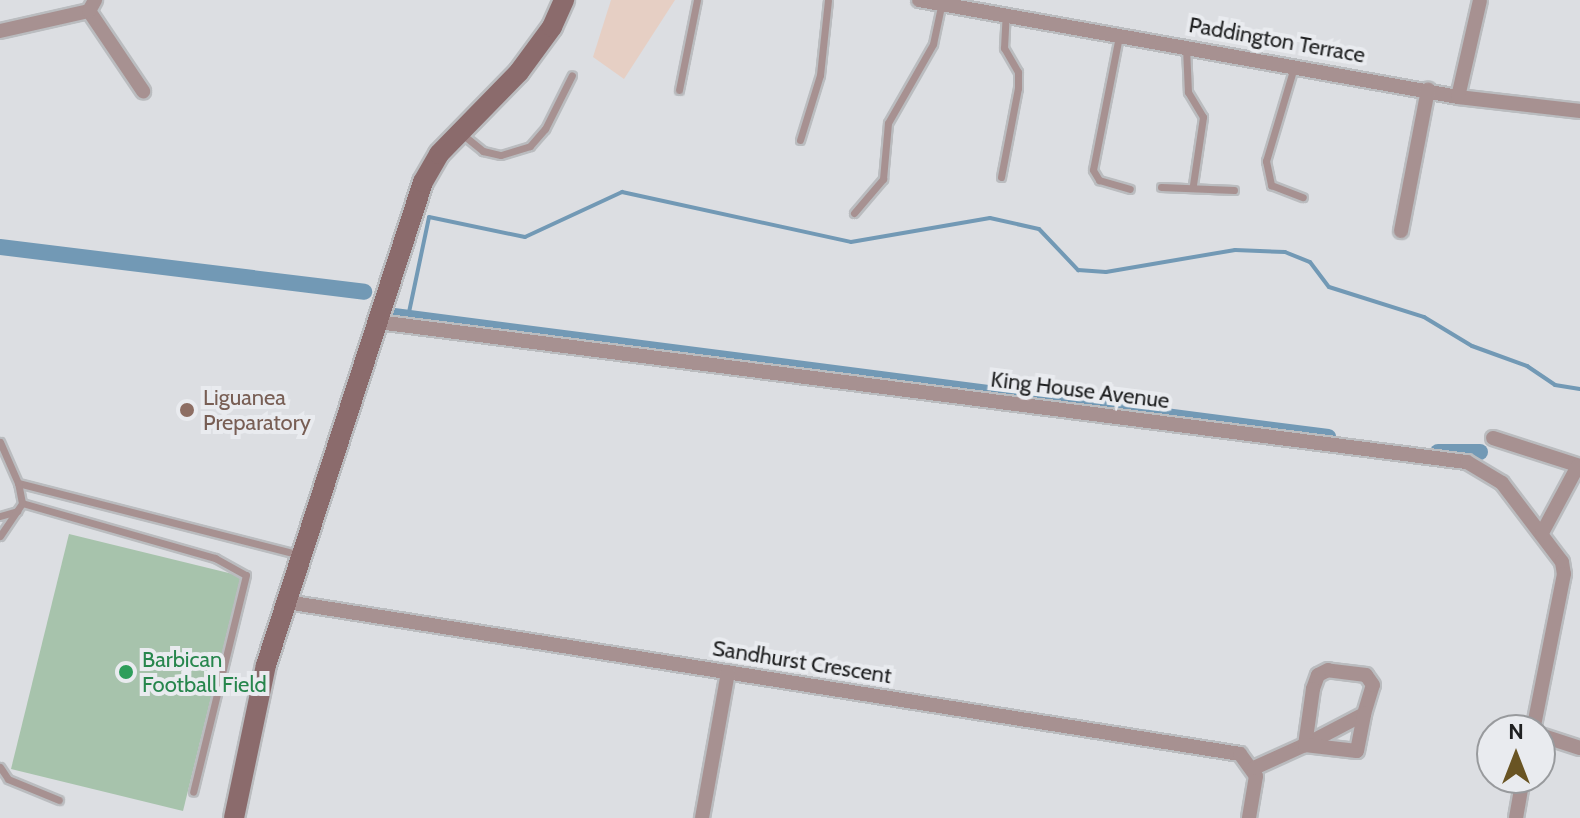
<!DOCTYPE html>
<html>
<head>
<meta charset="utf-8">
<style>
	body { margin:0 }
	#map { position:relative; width:1580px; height:818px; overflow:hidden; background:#dcdee2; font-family:Cabin,sans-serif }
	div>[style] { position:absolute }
	.commercial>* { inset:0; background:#e6cfc4 }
	.green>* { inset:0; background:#a7c3ac }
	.stream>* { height:4px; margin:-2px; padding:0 2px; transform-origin:2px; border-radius:2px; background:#7299b5 }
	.canal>* { height:16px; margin:-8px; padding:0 8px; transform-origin:8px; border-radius:8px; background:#7299b5 }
	.roads { filter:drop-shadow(2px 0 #babcbf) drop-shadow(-2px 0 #babcbf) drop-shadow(0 2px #babcbf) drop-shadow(0 -2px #babcbf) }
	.lane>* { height:7px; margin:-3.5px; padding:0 3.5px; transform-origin:3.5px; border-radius:3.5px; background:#a79191 }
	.street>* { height:14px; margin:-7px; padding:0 7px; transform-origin:7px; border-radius:7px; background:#a79191 }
	.secondary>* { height:20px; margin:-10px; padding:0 10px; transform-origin:10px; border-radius:10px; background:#8b6b6c }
	.dots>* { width:22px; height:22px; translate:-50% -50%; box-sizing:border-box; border:4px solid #e9ebef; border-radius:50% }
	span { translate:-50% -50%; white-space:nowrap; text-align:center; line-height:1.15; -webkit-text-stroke:8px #e9ebef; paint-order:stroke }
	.street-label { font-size:22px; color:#1f2021 }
	.education-label { font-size:22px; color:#785e54 }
	.left { translate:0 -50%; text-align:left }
	.leisure-label { font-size:22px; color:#27864d }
	.north { position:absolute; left:1476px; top:714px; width:80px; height:80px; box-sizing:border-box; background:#e9ebef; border:2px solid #989a9d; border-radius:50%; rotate:0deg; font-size:22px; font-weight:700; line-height:32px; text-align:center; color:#1f2021 }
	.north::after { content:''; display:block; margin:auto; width:28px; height:36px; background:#695423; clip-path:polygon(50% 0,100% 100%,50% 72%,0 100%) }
</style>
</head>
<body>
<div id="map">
	<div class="commercial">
		<i style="clip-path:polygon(611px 0,675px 0,624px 79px,593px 57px)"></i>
	</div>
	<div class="green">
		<i style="clip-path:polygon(69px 534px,241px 576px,183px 811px,11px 769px)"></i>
	</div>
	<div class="stream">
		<i style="left:408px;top:317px;width:102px;rotate:-78.1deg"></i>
		<i style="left:429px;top:217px;width:98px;rotate:11.8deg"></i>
		<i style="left:525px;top:237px;width:107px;rotate:-24.9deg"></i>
		<i style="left:622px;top:192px;width:234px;rotate:12.3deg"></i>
		<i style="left:851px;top:242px;width:141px;rotate:-9.8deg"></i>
		<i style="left:990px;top:218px;width:50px;rotate:12.7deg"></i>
		<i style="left:1039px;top:229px;width:57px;rotate:46.4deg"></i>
		<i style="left:1078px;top:270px;width:28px;rotate:4deg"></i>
		<i style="left:1106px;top:272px;width:131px;rotate:-9.7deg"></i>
		<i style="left:1235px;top:250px;width:50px;rotate:2.3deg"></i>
		<i style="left:1285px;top:252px;width:27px;rotate:22deg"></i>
		<i style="left:1310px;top:262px;width:31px;rotate:53deg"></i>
		<i style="left:1329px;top:287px;width:100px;rotate:17.5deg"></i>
		<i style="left:1424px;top:317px;width:56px;rotate:31.1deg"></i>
		<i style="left:1472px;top:346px;width:59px;rotate:20deg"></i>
		<i style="left:1527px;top:366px;width:34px;rotate:34deg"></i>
		<i style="left:1555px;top:385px;width:25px;rotate:9deg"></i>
	</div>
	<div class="canal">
		<i style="left:0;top:247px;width:367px;rotate:7deg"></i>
		<i style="left:394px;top:316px;width:942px;rotate:7.38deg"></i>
		<i style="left:1438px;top:452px;width:42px"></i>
	</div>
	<div class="roads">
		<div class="lane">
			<i style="left:1119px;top:36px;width:136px;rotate:101deg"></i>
			<i style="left:1093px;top:170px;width:12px;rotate:59deg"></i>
			<i style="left:1099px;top:180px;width:32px;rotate:16deg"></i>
			<i style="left:1186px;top:47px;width:45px;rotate:87.5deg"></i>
			<i style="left:1188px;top:92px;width:29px;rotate:59deg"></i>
			<i style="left:1203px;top:117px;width:69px;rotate:98.4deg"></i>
			<i style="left:1294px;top:67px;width:98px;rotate:106.6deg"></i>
			<i style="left:1266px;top:161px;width:25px;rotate:78deg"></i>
			<i style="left:1271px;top:185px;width:34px;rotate:21deg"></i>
			<i style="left:679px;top:90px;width:92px;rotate:-78.7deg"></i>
			<i style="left:462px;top:134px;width:27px;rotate:39deg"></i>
			<i style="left:483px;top:151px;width:18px;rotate:13deg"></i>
			<i style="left:501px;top:155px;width:30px;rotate:-17deg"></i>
			<i style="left:530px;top:146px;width:23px;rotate:-49deg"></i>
			<i style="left:545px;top:129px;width:60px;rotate:-63.4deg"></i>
			<i style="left:800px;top:140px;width:68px;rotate:-72.9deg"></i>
			<i style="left:820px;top:75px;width:75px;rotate:-83.9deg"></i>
			<i style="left:1001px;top:177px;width:91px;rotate:-79.2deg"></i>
			<i style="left:1018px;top:88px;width:16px;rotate:-90deg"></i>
			<i style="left:1018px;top:72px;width:28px;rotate:-120deg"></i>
			<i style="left:1004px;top:48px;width:34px;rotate:-87deg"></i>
			<i style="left:1161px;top:187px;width:73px;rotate:2.4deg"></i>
			<i style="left:854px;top:213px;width:45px;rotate:-49.5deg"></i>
			<i style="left:883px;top:179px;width:56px;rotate:-84.9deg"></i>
			<i style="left:888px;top:123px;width:91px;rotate:-60.3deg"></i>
			<i style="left:933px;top:44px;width:40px;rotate:-78deg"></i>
			<i style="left:0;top:442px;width:45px;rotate:66.3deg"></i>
			<i style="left:18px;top:483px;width:292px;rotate:14.3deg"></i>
			<i style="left:22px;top:503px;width:201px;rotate:15.9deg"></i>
			<i style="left:215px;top:558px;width:35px;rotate:29deg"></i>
			<i style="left:246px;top:575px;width:223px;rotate:103.7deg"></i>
			<i style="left:0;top:516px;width:18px;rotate:-16deg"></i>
			<i style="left:0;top:536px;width:40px;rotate:-56deg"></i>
			<i style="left:22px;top:503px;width:20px;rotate:-101deg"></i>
			<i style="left:0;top:767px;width:14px;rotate:56deg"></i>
			<i style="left:8px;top:779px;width:55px;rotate:22.4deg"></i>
		</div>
		<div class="street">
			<i style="left:919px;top:0;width:548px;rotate:10.2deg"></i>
			<i style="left:1458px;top:97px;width:123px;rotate:6.5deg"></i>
			<i style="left:89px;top:11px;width:97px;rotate:56deg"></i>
			<i style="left:0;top:31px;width:91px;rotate:-12.7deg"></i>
			<i style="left:89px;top:11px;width:13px;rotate:-61deg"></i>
			<i style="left:1458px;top:97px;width:99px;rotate:-77.2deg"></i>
			<i style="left:1401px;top:231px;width:144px;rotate:-79.2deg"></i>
			<i style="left:378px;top:322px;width:1098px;rotate:7.33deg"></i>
			<i style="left:1467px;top:462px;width:41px;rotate:31deg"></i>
			<i style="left:1502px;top:483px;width:99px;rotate:52.8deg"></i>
			<i style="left:1562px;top:562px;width:12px;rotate:81deg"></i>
			<i style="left:1564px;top:574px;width:159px;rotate:101.2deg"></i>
			<i style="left:1493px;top:438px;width:91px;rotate:17.8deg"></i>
			<i style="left:1542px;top:533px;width:76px;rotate:-61.8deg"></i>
			<i style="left:287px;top:602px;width:965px;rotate:9.06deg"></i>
			<i style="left:1240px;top:754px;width:27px;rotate:54deg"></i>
			<i style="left:1256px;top:776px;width:43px;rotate:99.5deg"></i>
			<i style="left:1540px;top:735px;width:42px;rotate:18deg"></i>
			<i style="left:1254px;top:768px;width:56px;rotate:-24.3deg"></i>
			<i style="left:1305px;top:745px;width:67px;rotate:-27.7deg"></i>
			<i style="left:1364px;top:714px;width:30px;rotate:-73deg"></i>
			<i style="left:1373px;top:685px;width:12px;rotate:-125deg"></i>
			<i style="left:1366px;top:675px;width:38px;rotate:-173deg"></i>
			<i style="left:1328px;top:670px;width:11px;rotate:153deg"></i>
			<i style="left:1318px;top:675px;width:15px;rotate:110deg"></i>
			<i style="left:1313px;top:689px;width:57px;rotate:98.1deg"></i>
			<i style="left:1305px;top:745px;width:52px;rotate:6.6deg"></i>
			<i style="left:1357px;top:751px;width:38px;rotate:-79deg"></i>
			<i style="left:702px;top:818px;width:148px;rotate:-79.9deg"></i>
			<i style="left:1516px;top:818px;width:41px;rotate:-80.1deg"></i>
		</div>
		<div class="secondary">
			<i style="left:234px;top:818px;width:156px;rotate:-78.2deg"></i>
			<i style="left:266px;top:665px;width:508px;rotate:-71.99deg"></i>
			<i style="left:423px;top:182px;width:32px;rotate:-60deg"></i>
			<i style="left:439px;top:154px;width:115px;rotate:-45.7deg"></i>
			<i style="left:519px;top:72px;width:56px;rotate:-53.7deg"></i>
			<i style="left:552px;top:27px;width:30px;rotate:-66deg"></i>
		</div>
	</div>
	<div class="dots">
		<i style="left:187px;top:410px;background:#8d6e63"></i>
		<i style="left:126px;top:672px;background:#2e9e5b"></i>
	</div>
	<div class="street-label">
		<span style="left:1277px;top:40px;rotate:10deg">Paddington Terrace</span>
		<span style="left:1080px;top:390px;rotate:7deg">King House Avenue</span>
		<span style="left:802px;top:662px;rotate:9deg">Sandhurst Crescent</span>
	</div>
	<div class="education-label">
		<span class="left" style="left:203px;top:410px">Liguanea<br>Preparatory</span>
	</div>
	<div class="leisure-label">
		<span class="left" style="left:142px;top:672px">Barbican<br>Football Field</span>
	</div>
	<div class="north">N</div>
</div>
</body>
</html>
